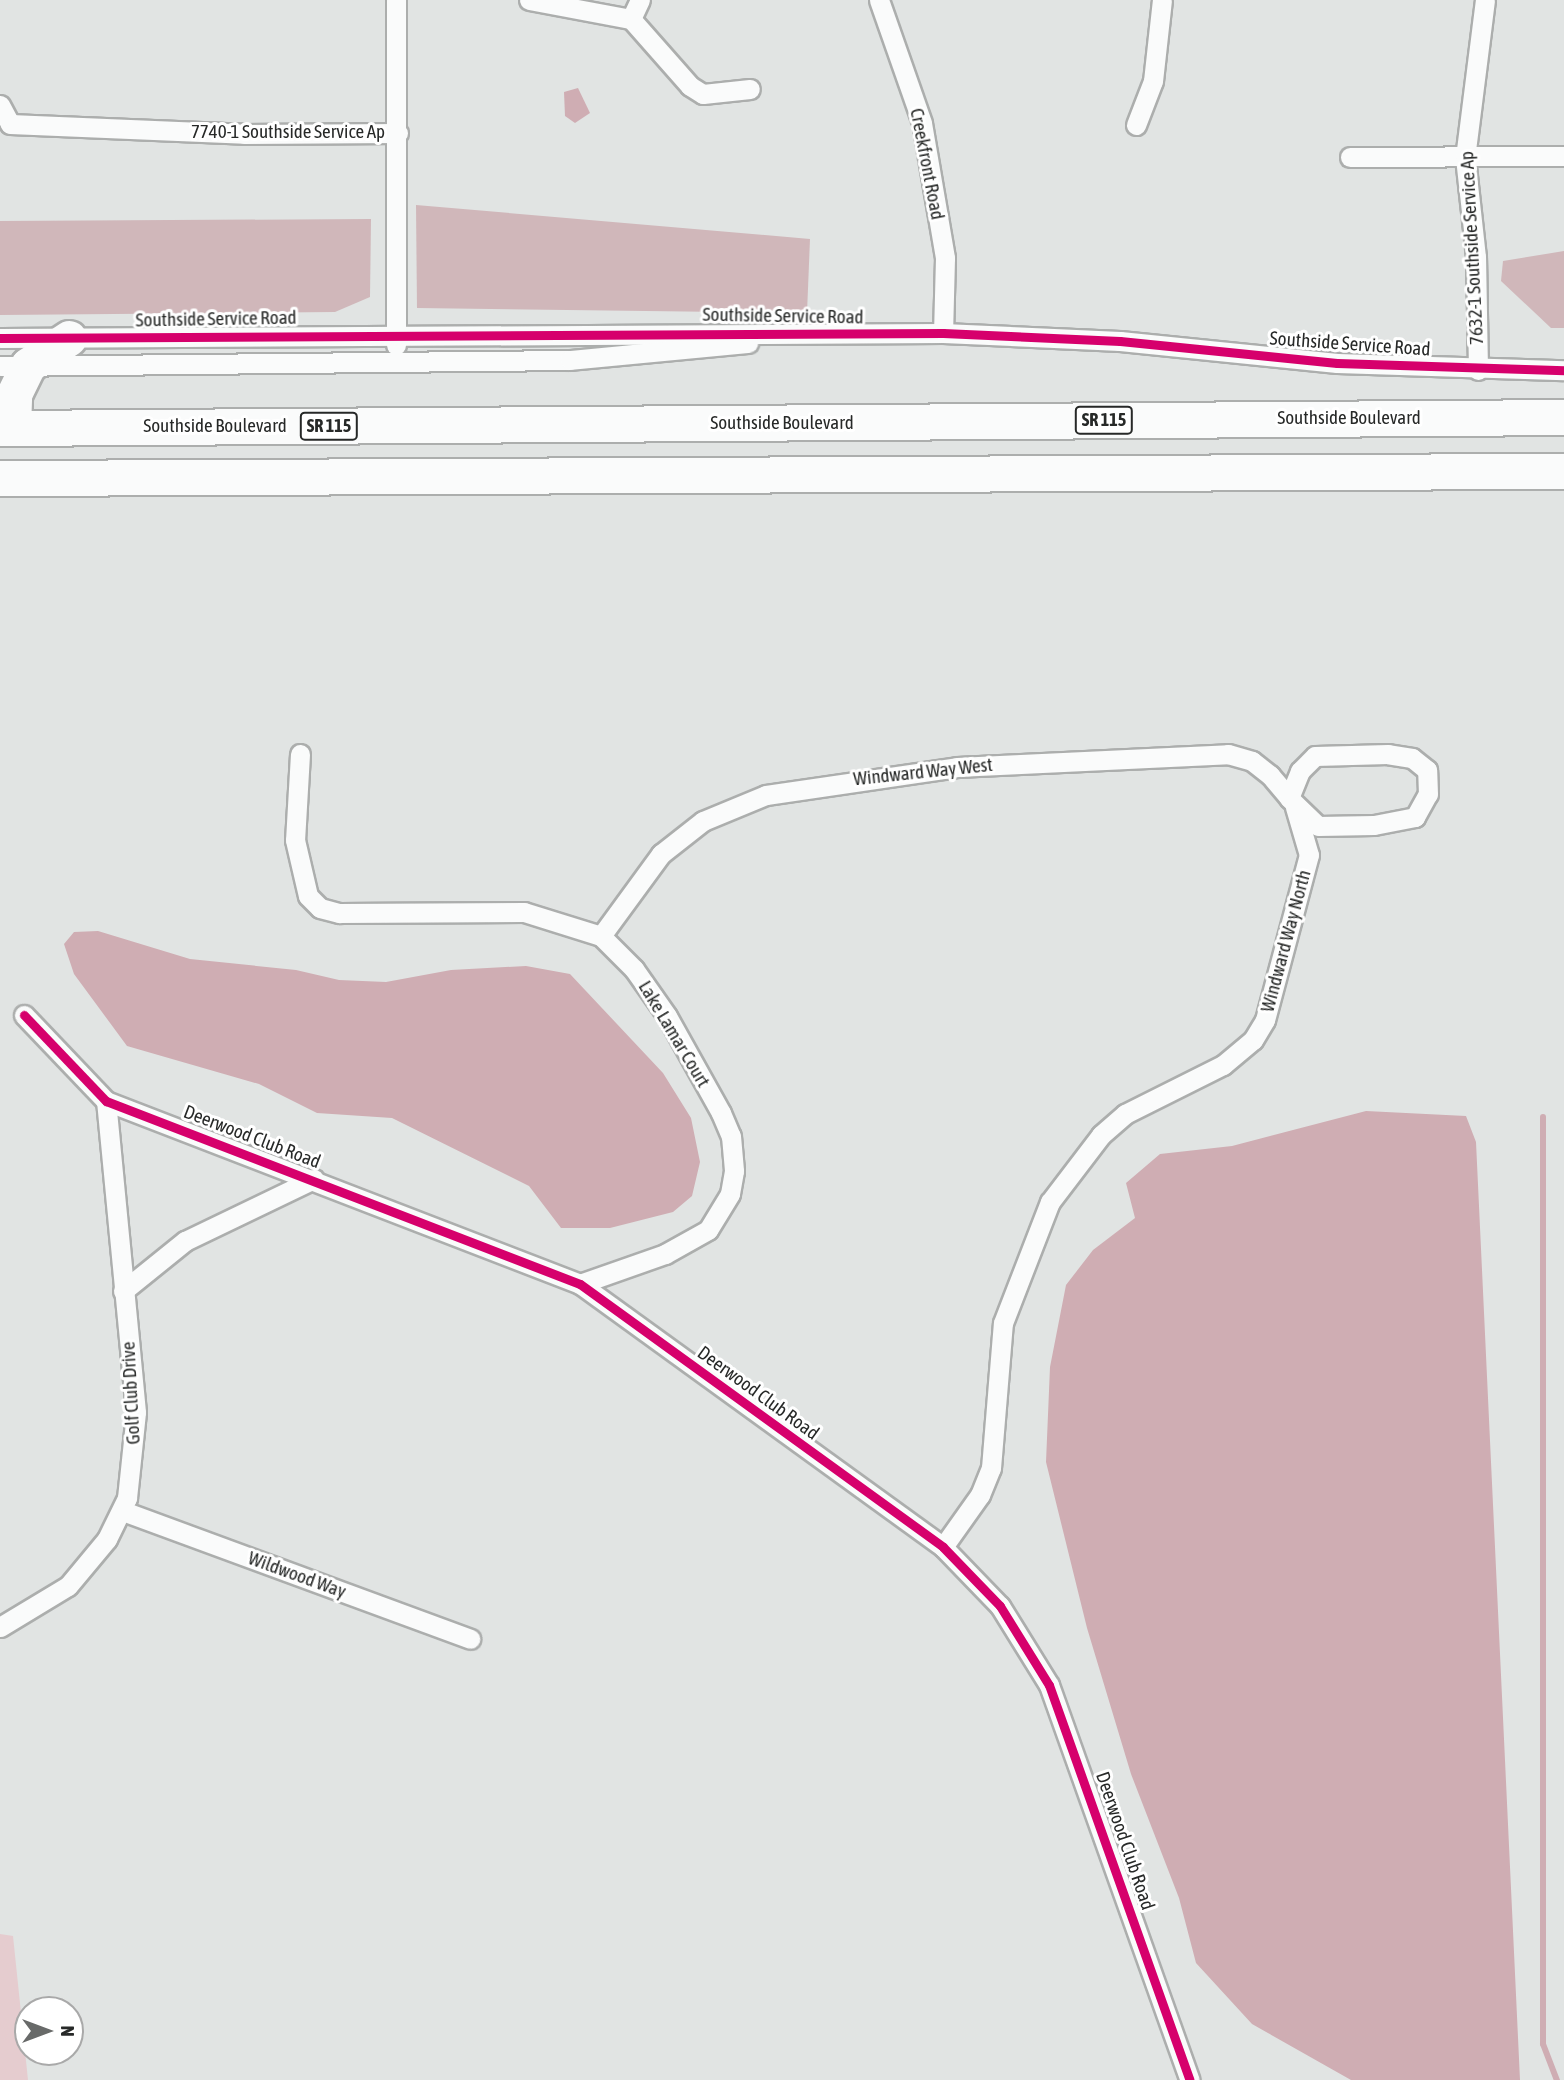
<!DOCTYPE html>
<html>
<head>
<meta charset="utf-8">
<style>
	body { margin:0 }
	#map { position:relative; width:1564px; height:2080px; overflow:hidden; background:#e1e4e3; font-family:"Asap Condensed",sans-serif }
	div>[style] { position:absolute }
	.green>* { inset:0; background:#e5cccf }
	.forest>* { inset:0; background:#d0b7ba }
	.water>* { inset:0; background:#cfadb3 }
	.stream>* { height:6px; margin:-3px; padding:0 3px; transform-origin:3px; border-radius:3px; background:#cfadb3 }
	.roads { filter:drop-shadow(2px 0 #acaead) drop-shadow(-2px 0 #acaead) drop-shadow(0 2px #acaead) drop-shadow(0 -2px #acaead) }
	.street>* { height:19px; margin:-9.5px; padding:0 9.5px; transform-origin:9.5px; border-radius:9.5px; background:#fafbfb }
	.highway>* { height:35px; margin:-17.5px; padding:0 17.5px; transform-origin:17.5px; border-radius:17.5px; background:#fafbfb }
	.cycleway>* { height:9px; margin:-4.5px; padding:0 4.5px; transform-origin:4.5px; border-radius:4.5px; background:#d6006c }
	span { translate:-50% -50%; white-space:nowrap; text-align:center; line-height:1.15; -webkit-text-stroke:6px #fff; paint-order:stroke }
	.shield-label span { padding:2px 5px; background:#fff; border:2px solid; border-radius:5px; -webkit-text-stroke-width:0 }
	.shield-label { font-size:18px; color:#272928; font-weight:700 }
	.street-label { font-size:19px; color:#272928 }
	.north { position:absolute; left:14px; top:1996px; width:70px; height:70px; box-sizing:border-box; background:#fff; border:2px solid #a9a9a9; border-radius:50%; rotate:90deg; font-size:19px; font-weight:700; line-height:28px; text-align:center; color:#272928 }
	.north::after { content:''; display:block; margin:auto; width:24px; height:32px; background:#686a69; clip-path:polygon(50% 0,100% 100%,50% 72%,0 100%) }
</style>
</head>
<body>
<div id="map">
	<div class="green">
		<i style="clip-path:polygon(0 1934px,13px 1936px,28px 2080px,0 2080px)"></i>
	</div>
	<div class="forest">
		<i style="clip-path:polygon(416px 205px,810px 239px,807px 313px,417px 308px)"></i>
		<i style="clip-path:polygon(371px 219px,370px 297px,335px 312px,0 315px,0 221px)"></i>
		<i style="clip-path:polygon(1564px 251px,1564px 328px,1551px 328px,1501px 281px,1503px 261px)"></i>
	</div>
	<div class="water">
		<i style="clip-path:polygon(578px 88px,590px 113px,575px 123px,565px 116px,564px 92px)"></i>
		<i style="clip-path:polygon(98px 931px,190px 959px,296px 970px,339px 980px,386px 982px,451px 970px,526px 966px,570px 974px,663px 1073px,691px 1118px,700px 1162px,692px 1196px,673px 1212px,610px 1228px,561px 1228px,529px 1186px,392px 1118px,317px 1113px,259px 1084px,127px 1046px,74px 974px,64px 944px,74px 932px)"></i>
		<i style="clip-path:polygon(1366px 1111px,1466px 1116px,1476px 1142px,1520px 2080px,1351px 2080px,1252px 2024px,1196px 1963px,1179px 1898px,1131px 1774px,1087px 1628px,1046px 1462px,1050px 1367px,1066px 1285px,1093px 1250px,1135px 1218px,1126px 1183px,1160px 1154px,1232px 1146px)"></i>
	</div>
	<div class="stream">
		<i style="left:1543px;top:1117px;width:927px;rotate:90deg"></i>
		<i style="left:1543px;top:2044px;width:39px;rotate:69deg"></i>
	</div>
	<div class="roads">
		<div class="street">
			<i style="left:396px;top:0;width:345px;rotate:90deg"></i>
			<i style="left:529px;top:0;width:104px;rotate:10.6deg"></i>
			<i style="left:879px;top:0;width:130px;rotate:70.7deg"></i>
			<i style="left:922px;top:123px;width:137px;rotate:80.3deg"></i>
			<i style="left:945px;top:258px;width:75px;rotate:91.5deg"></i>
			<i style="left:631px;top:19px;width:89px;rotate:48.6deg"></i>
			<i style="left:690px;top:86px;width:15px;rotate:32deg"></i>
			<i style="left:703px;top:94px;width:47px;rotate:-6.1deg"></i>
			<i style="left:631px;top:19px;width:21px;rotate:-65deg"></i>
			<i style="left:0;top:105px;width:21px;rotate:62deg"></i>
			<i style="left:10px;top:124px;width:234px;rotate:2.4deg"></i>
			<i style="left:244px;top:134px;width:154px;rotate:-0.4deg"></i>
			<i style="left:1136px;top:125px;width:47px;rotate:-68.9deg"></i>
			<i style="left:1153px;top:81px;width:81px;rotate:-83.7deg"></i>
			<i style="left:1350px;top:157px;width:214px;rotate:-0.3deg"></i>
			<i style="left:0;top:338px;width:943px;rotate:-0.3deg"></i>
			<i style="left:943px;top:333px;width:177px;rotate:2.6deg"></i>
			<i style="left:1120px;top:341px;width:218px;rotate:5.8deg"></i>
			<i style="left:1337px;top:363px;width:227px;rotate:1.8deg"></i>
			<i style="left:0;top:366px;width:570px;rotate:-0.6deg"></i>
			<i style="left:570px;top:360px;width:179px;rotate:-5.5deg"></i>
			<i style="left:1478px;top:370px;width:113px;rotate:-91deg"></i>
			<i style="left:1476px;top:257px;width:100px;rotate:-96.3deg"></i>
			<i style="left:1465px;top:158px;width:159px;rotate:-82.8deg"></i>
			<i style="left:300px;top:754px;width:86px;rotate:93.3deg"></i>
			<i style="left:295px;top:840px;width:57px;rotate:76.9deg"></i>
			<i style="left:308px;top:896px;width:17px;rotate:45deg"></i>
			<i style="left:320px;top:908px;width:20px;rotate:15deg"></i>
			<i style="left:339px;top:913px;width:185px;rotate:-0.3deg"></i>
			<i style="left:524px;top:912px;width:81px;rotate:17.3deg"></i>
			<i style="left:601px;top:936px;width:47px;rotate:45deg"></i>
			<i style="left:634px;top:969px;width:57px;rotate:54.9deg"></i>
			<i style="left:667px;top:1016px;width:111px;rotate:60.9deg"></i>
			<i style="left:721px;top:1113px;width:25px;rotate:67deg"></i>
			<i style="left:731px;top:1136px;width:35px;rotate:85deg"></i>
			<i style="left:734px;top:1171px;width:23px;rotate:100deg"></i>
			<i style="left:730px;top:1194px;width:42px;rotate:121.4deg"></i>
			<i style="left:708px;top:1230px;width:49px;rotate:150.8deg"></i>
			<i style="left:665px;top:1254px;width:90px;rotate:160.6deg"></i>
			<i style="left:601px;top:936px;width:102px;rotate:-53.8deg"></i>
			<i style="left:661px;top:854px;width:53px;rotate:-38.2deg"></i>
			<i style="left:703px;top:821px;width:68px;rotate:-22.4deg"></i>
			<i style="left:766px;top:795px;width:193px;rotate:-8.3deg"></i>
			<i style="left:957px;top:767px;width:271px;rotate:-2.7deg"></i>
			<i style="left:1228px;top:754px;width:25px;rotate:16deg"></i>
			<i style="left:1252px;top:761px;width:23px;rotate:38deg"></i>
			<i style="left:1270px;top:775px;width:30px;rotate:50deg"></i>
			<i style="left:1289px;top:798px;width:40px;rotate:44deg"></i>
			<i style="left:1318px;top:826px;width:56px;rotate:-1deg"></i>
			<i style="left:1374px;top:825px;width:42px;rotate:-11deg"></i>
			<i style="left:1415px;top:817px;width:26px;rotate:-61deg"></i>
			<i style="left:1428px;top:794px;width:24px;rotate:-92deg"></i>
			<i style="left:1427px;top:770px;width:19px;rotate:-141deg"></i>
			<i style="left:1412px;top:758px;width:24px;rotate:-171deg"></i>
			<i style="left:1388px;top:754px;width:73px;rotate:178.4deg"></i>
			<i style="left:1315px;top:756px;width:21px;rotate:135deg"></i>
			<i style="left:1300px;top:771px;width:29px;rotate:112deg"></i>
			<i style="left:24px;top:1015px;width:119px;rotate:46.4deg"></i>
			<i style="left:106px;top:1101px;width:508px;rotate:21.11deg"></i>
			<i style="left:580px;top:1284px;width:448px;rotate:35.9deg"></i>
			<i style="left:943px;top:1547px;width:82px;rotate:46deg"></i>
			<i style="left:1000px;top:1606px;width:93px;rotate:58.2deg"></i>
			<i style="left:1049px;top:1685px;width:419px;rotate:70.4deg"></i>
			<i style="left:123px;top:1291px;width:80px;rotate:-38.9deg"></i>
			<i style="left:185px;top:1241px;width:143px;rotate:-25.7deg"></i>
			<i style="left:123px;top:1511px;width:370px;rotate:20.2deg"></i>
			<i style="left:943px;top:1547px;width:64px;rotate:-54.6deg"></i>
			<i style="left:980px;top:1495px;width:29px;rotate:-68deg"></i>
			<i style="left:991px;top:1468px;width:145px;rotate:-85.3deg"></i>
			<i style="left:1003px;top:1323px;width:130px;rotate:-68.8deg"></i>
			<i style="left:1050px;top:1202px;width:84px;rotate:-52.7deg"></i>
			<i style="left:1101px;top:1135px;width:32px;rotate:-41deg"></i>
			<i style="left:1125px;top:1114px;width:110px;rotate:-26.6deg"></i>
			<i style="left:1223px;top:1065px;width:39px;rotate:-40deg"></i>
			<i style="left:1253px;top:1040px;width:23px;rotate:-59deg"></i>
			<i style="left:1265px;top:1020px;width:171px;rotate:-75.1deg"></i>
			<i style="left:1309px;top:855px;width:50px;rotate:-106.3deg"></i>
			<i style="left:0;top:1627px;width:79px;rotate:-31.1deg"></i>
			<i style="left:68px;top:1586px;width:61px;rotate:-50.3deg"></i>
			<i style="left:107px;top:1539px;width:46px;rotate:-64deg"></i>
			<i style="left:127px;top:1498px;width:86px;rotate:-84deg"></i>
			<i style="left:136px;top:1412px;width:312px;rotate:-95.5deg"></i>
		</div>
		<div class="highway">
			<i style="left:0;top:428px;width:1564px;rotate:-0.4deg"></i>
			<i style="left:13px;top:428px;width:34px;rotate:-88deg"></i>
			<i style="left:14px;top:394px;width:32px;rotate:-64deg"></i>
			<i style="left:28px;top:365px;width:49px;rotate:-33.4deg"></i>
			<i style="left:0;top:478px;width:1564px;rotate:-0.26deg"></i>
		</div>
	</div>
	<div class="cycleway">
		<i style="left:0;top:338px;width:943px;rotate:-0.3deg"></i>
		<i style="left:943px;top:333px;width:177px;rotate:2.6deg"></i>
		<i style="left:1120px;top:341px;width:218px;rotate:5.8deg"></i>
		<i style="left:1337px;top:363px;width:227px;rotate:1.8deg"></i>
		<i style="left:24px;top:1015px;width:119px;rotate:46.4deg"></i>
		<i style="left:106px;top:1101px;width:508px;rotate:21.11deg"></i>
		<i style="left:580px;top:1284px;width:448px;rotate:35.9deg"></i>
		<i style="left:943px;top:1547px;width:82px;rotate:46deg"></i>
		<i style="left:1000px;top:1606px;width:93px;rotate:58.2deg"></i>
		<i style="left:1049px;top:1685px;width:419px;rotate:70.4deg"></i>
	</div>
	<div class="shield-label">
		<span style="left:1104px;top:420px">SR 115</span>
		<span style="left:329px;top:426px">SR 115</span>
	</div>
	<div class="street-label">
		<span style="left:288px;top:132px">7740-1 Southside Service Ap</span>
		<span style="left:927px;top:164px;rotate:79deg">Creekfront Road</span>
		<span style="left:1472px;top:248px;rotate:-93deg">7632-1 Southside Service Ap</span>
		<span style="left:783px;top:316px;rotate:1deg">Southside Service Road</span>
		<span style="left:216px;top:319px;rotate:-1deg">Southside Service Road</span>
		<span style="left:1350px;top:344px;rotate:4deg">Southside Service Road</span>
		<span style="left:1349px;top:418px">Southside Boulevard</span>
		<span style="left:782px;top:423px">Southside Boulevard</span>
		<span style="left:215px;top:426px">Southside Boulevard</span>
		<span style="left:923px;top:772px;rotate:-6deg">Windward Way West</span>
		<span style="left:1286px;top:941px;rotate:-75deg">Windward Way North</span>
		<span style="left:674px;top:1034px;rotate:59deg">Lake Lamar Court</span>
		<span style="left:252px;top:1137px;rotate:21deg">Deerwood Club Road</span>
		<span style="left:131px;top:1393px;rotate:-93deg">Golf Club Drive</span>
		<span style="left:758px;top:1393px;rotate:36deg">Deerwood Club Road</span>
		<span style="left:297px;top:1575px;rotate:20deg">Wildwood Way</span>
		<span style="left:1125px;top:1841px;rotate:71deg">Deerwood Club Road</span>
	</div>
	<div class="north">N</div>
</div>
</body>
</html>
